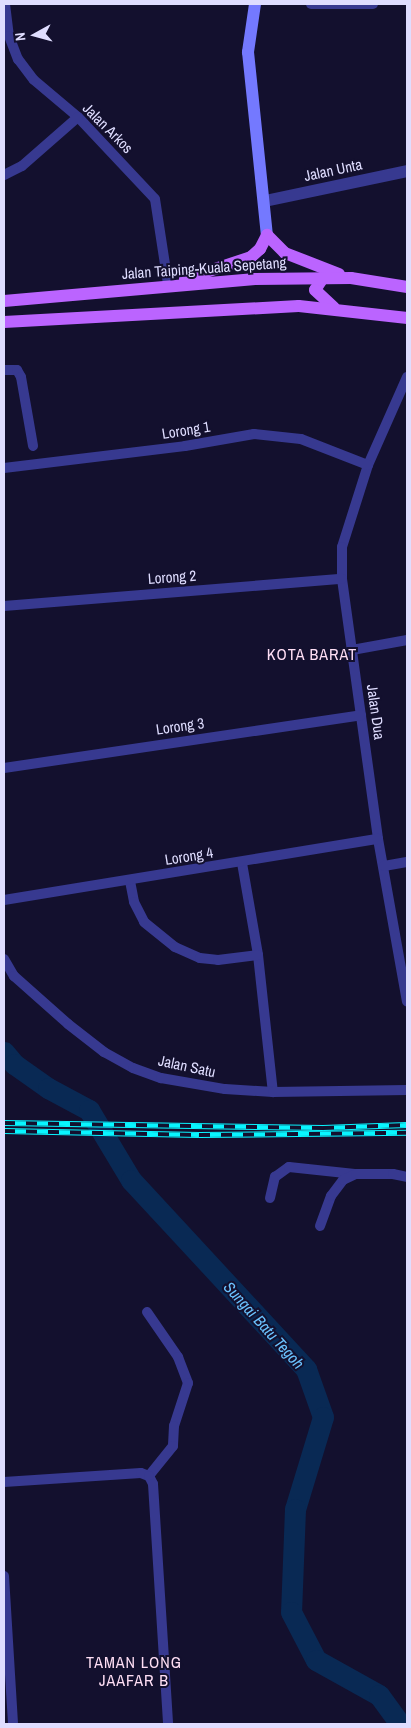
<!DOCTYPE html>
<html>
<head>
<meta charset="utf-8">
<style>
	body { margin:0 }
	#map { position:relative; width:411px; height:1728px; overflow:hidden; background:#13102e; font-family:"Archivo Narrow",sans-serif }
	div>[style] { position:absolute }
	.river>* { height:21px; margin:-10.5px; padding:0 10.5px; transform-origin:10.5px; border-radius:10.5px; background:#092954 }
	.minor>* { height:10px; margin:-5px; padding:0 5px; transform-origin:5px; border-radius:5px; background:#373990 }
	.tertiary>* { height:12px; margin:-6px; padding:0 6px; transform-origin:6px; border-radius:6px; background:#373990 }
	.secondary>* { height:12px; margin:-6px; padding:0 6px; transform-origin:6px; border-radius:6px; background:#7479ff }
	.primary>* { height:12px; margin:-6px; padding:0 6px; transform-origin:6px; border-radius:6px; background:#bb64ff }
	.rail>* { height:5.5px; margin-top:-2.75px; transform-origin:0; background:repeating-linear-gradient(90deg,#13102e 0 11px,#09f5ff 0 22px); box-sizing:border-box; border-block:1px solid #09f5ff }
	span { translate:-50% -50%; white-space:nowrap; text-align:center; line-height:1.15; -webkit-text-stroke:4px #13102e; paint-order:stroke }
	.street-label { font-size:15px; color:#dfddff }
	.neighbourhood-label { font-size:16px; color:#ffdff5; letter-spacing:1px }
	.water-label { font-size:16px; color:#6bc3ff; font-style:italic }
	.frame { position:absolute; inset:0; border:5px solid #dfddff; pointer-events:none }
	.north { position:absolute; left:10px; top:10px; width:50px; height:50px; -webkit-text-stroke:4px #13102e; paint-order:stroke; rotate:263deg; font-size:14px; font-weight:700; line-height:20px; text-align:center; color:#dfddff }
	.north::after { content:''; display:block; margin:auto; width:18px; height:22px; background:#dfddff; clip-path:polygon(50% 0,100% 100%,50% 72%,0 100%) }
</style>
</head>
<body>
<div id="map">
	<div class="river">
		<i style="left:4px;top:1052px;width:16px;rotate:50deg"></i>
		<i style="left:14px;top:1064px;width:42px;rotate:35.2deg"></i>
		<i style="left:48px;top:1088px;width:47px;rotate:28.2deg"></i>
		<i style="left:89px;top:1110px;width:82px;rotate:59deg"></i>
		<i style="left:131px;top:1180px;width:258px;rotate:47.2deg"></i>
		<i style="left:306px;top:1369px;width:51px;rotate:70.5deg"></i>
		<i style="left:323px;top:1417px;width:96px;rotate:106.9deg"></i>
		<i style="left:295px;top:1509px;width:103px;rotate:92.2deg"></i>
		<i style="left:291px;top:1612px;width:54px;rotate:62.5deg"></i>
		<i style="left:316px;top:1660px;width:72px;rotate:29.1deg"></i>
		<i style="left:379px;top:1695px;width:36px;rotate:54deg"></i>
	</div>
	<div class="minor">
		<i style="left:5px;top:4px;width:32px;rotate:83deg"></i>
		<i style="left:9px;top:36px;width:25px;rotate:69deg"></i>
		<i style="left:18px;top:59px;width:26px;rotate:53deg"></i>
		<i style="left:34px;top:80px;width:57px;rotate:40.1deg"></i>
		<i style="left:78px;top:117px;width:112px;rotate:46.8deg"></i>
		<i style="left:155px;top:199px;width:86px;rotate:81.3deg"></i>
		<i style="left:311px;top:4px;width:62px"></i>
		<i style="left:4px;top:175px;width:20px;rotate:-27deg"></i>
		<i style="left:22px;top:166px;width:74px;rotate:-41.2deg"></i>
		<i style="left:4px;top:370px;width:13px"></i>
		<i style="left:17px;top:370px;width:8px;rotate:60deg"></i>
		<i style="left:21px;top:377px;width:70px;rotate:80.1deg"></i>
		<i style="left:407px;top:377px;width:96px;rotate:113.9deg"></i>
		<i style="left:368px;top:465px;width:86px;rotate:107.6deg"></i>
		<i style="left:342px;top:547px;width:32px;rotate:90deg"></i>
		<i style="left:342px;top:579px;width:262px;rotate:82.1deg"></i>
		<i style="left:378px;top:839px;width:165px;rotate:79.9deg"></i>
		<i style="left:4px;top:468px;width:182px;rotate:-6.9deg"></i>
		<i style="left:185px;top:446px;width:70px;rotate:-9.9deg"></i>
		<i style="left:254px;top:434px;width:47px;rotate:6.1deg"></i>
		<i style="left:301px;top:439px;width:72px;rotate:21.2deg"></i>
		<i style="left:4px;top:606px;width:339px;rotate:-4.6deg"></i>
		<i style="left:352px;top:650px;width:56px;rotate:-10.3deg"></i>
		<i style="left:4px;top:768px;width:361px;rotate:-8.4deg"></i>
		<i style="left:242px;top:863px;width:93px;rotate:80.1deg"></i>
		<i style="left:258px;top:955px;width:138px;rotate:83.8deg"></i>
		<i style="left:384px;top:866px;width:23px;rotate:-10deg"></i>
		<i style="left:130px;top:881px;width:21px;rotate:79deg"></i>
		<i style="left:134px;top:902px;width:22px;rotate:63deg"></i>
		<i style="left:144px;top:922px;width:40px;rotate:39deg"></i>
		<i style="left:175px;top:947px;width:27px;rotate:24deg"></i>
		<i style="left:200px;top:958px;width:18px;rotate:6deg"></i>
		<i style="left:218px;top:960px;width:40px;rotate:-7.1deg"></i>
		<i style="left:4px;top:900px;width:379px;rotate:-9.3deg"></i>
		<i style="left:4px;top:959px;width:20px;rotate:60deg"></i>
		<i style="left:14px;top:976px;width:72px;rotate:41.6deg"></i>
		<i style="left:68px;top:1024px;width:46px;rotate:37.9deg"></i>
		<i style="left:104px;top:1052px;width:33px;rotate:29deg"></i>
		<i style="left:133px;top:1068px;width:30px;rotate:20deg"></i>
		<i style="left:161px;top:1078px;width:65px;rotate:9.8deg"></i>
		<i style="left:225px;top:1089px;width:48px;rotate:3.6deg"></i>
		<i style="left:273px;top:1092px;width:134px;rotate:-0.9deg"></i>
		<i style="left:270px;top:1198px;width:22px;rotate:-77deg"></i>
		<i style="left:275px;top:1177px;width:17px;rotate:-36deg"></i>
		<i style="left:289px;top:1167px;width:66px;rotate:6.1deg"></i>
		<i style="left:320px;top:1226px;width:32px;rotate:-70deg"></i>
		<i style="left:331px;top:1196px;width:20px;rotate:-53deg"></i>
		<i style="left:343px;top:1180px;width:14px;rotate:-25deg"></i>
		<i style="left:356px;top:1174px;width:37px"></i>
		<i style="left:393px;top:1174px;width:14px;rotate:12deg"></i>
		<i style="left:147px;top:1312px;width:55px;rotate:55.4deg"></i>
		<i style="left:178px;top:1357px;width:28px;rotate:69deg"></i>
		<i style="left:188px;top:1383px;width:45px;rotate:108deg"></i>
		<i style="left:174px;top:1426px;width:20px;rotate:93deg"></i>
		<i style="left:173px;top:1446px;width:38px;rotate:129deg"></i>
		<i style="left:4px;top:1482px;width:137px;rotate:-3.8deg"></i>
		<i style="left:141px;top:1473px;width:9px;rotate:21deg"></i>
		<i style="left:149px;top:1476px;width:9px;rotate:63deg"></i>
		<i style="left:153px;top:1484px;width:240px;rotate:86.4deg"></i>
		<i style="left:4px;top:1576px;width:148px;rotate:86.5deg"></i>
	</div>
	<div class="tertiary">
		<i style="left:265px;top:201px;width:145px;rotate:-11.9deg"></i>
	</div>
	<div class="secondary">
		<i style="left:255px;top:4px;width:49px;rotate:98.3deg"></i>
		<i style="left:248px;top:52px;width:184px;rotate:84.1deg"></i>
	</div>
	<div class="primary">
		<i style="left:323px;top:278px;width:14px;rotate:124deg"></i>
		<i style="left:315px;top:290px;width:26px;rotate:43deg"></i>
		<i style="left:185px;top:279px;width:70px;rotate:-18.4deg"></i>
		<i style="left:251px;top:257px;width:12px;rotate:-42deg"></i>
		<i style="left:260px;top:249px;width:16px;rotate:-63deg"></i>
		<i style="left:267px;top:235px;width:25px;rotate:45deg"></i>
		<i style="left:285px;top:253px;width:58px;rotate:21.3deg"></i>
		<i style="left:4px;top:301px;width:252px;rotate:-5deg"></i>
		<i style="left:255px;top:279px;width:96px;rotate:-0.6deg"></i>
		<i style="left:351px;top:278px;width:57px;rotate:9.1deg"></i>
		<i style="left:4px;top:322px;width:295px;rotate:-3.1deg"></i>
		<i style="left:299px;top:306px;width:109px;rotate:6.3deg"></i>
	</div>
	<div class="rail">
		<i style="left:4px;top:1123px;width:319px;rotate:0.9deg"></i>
		<i style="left:323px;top:1128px;width:84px;rotate:-2deg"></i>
		<i style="left:4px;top:1131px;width:195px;rotate:1.2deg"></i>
		<i style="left:199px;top:1135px;width:208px;rotate:-0.6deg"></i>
	</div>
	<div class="street-label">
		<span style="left:108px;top:128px;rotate:45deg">Jalan Arkos</span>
		<span style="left:333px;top:170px;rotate:-12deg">Jalan Unta</span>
		<span style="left:204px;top:268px;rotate:-4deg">Jalan Taiping-Kuala Sepetang</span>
		<span style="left:186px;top:430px;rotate:-9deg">Lorong 1</span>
		<span style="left:172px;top:577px;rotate:-4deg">Lorong 2</span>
		<span style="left:376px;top:712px;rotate:82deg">Jalan Dua</span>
		<span style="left:180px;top:726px;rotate:-8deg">Lorong 3</span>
		<span style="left:189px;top:856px;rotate:-9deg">Lorong 4</span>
		<span style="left:187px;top:1066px;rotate:12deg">Jalan Satu</span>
	</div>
	<div class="neighbourhood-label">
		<span style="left:312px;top:654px">KOTA BARAT</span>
		<span style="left:134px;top:1671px">TAMAN LONG<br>JAAFAR B</span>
	</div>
	<div class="water-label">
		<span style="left:264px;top:1325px;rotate:48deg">Sungai Batu Tegoh</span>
	</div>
	<div class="frame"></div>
	<div class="north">N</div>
</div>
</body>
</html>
